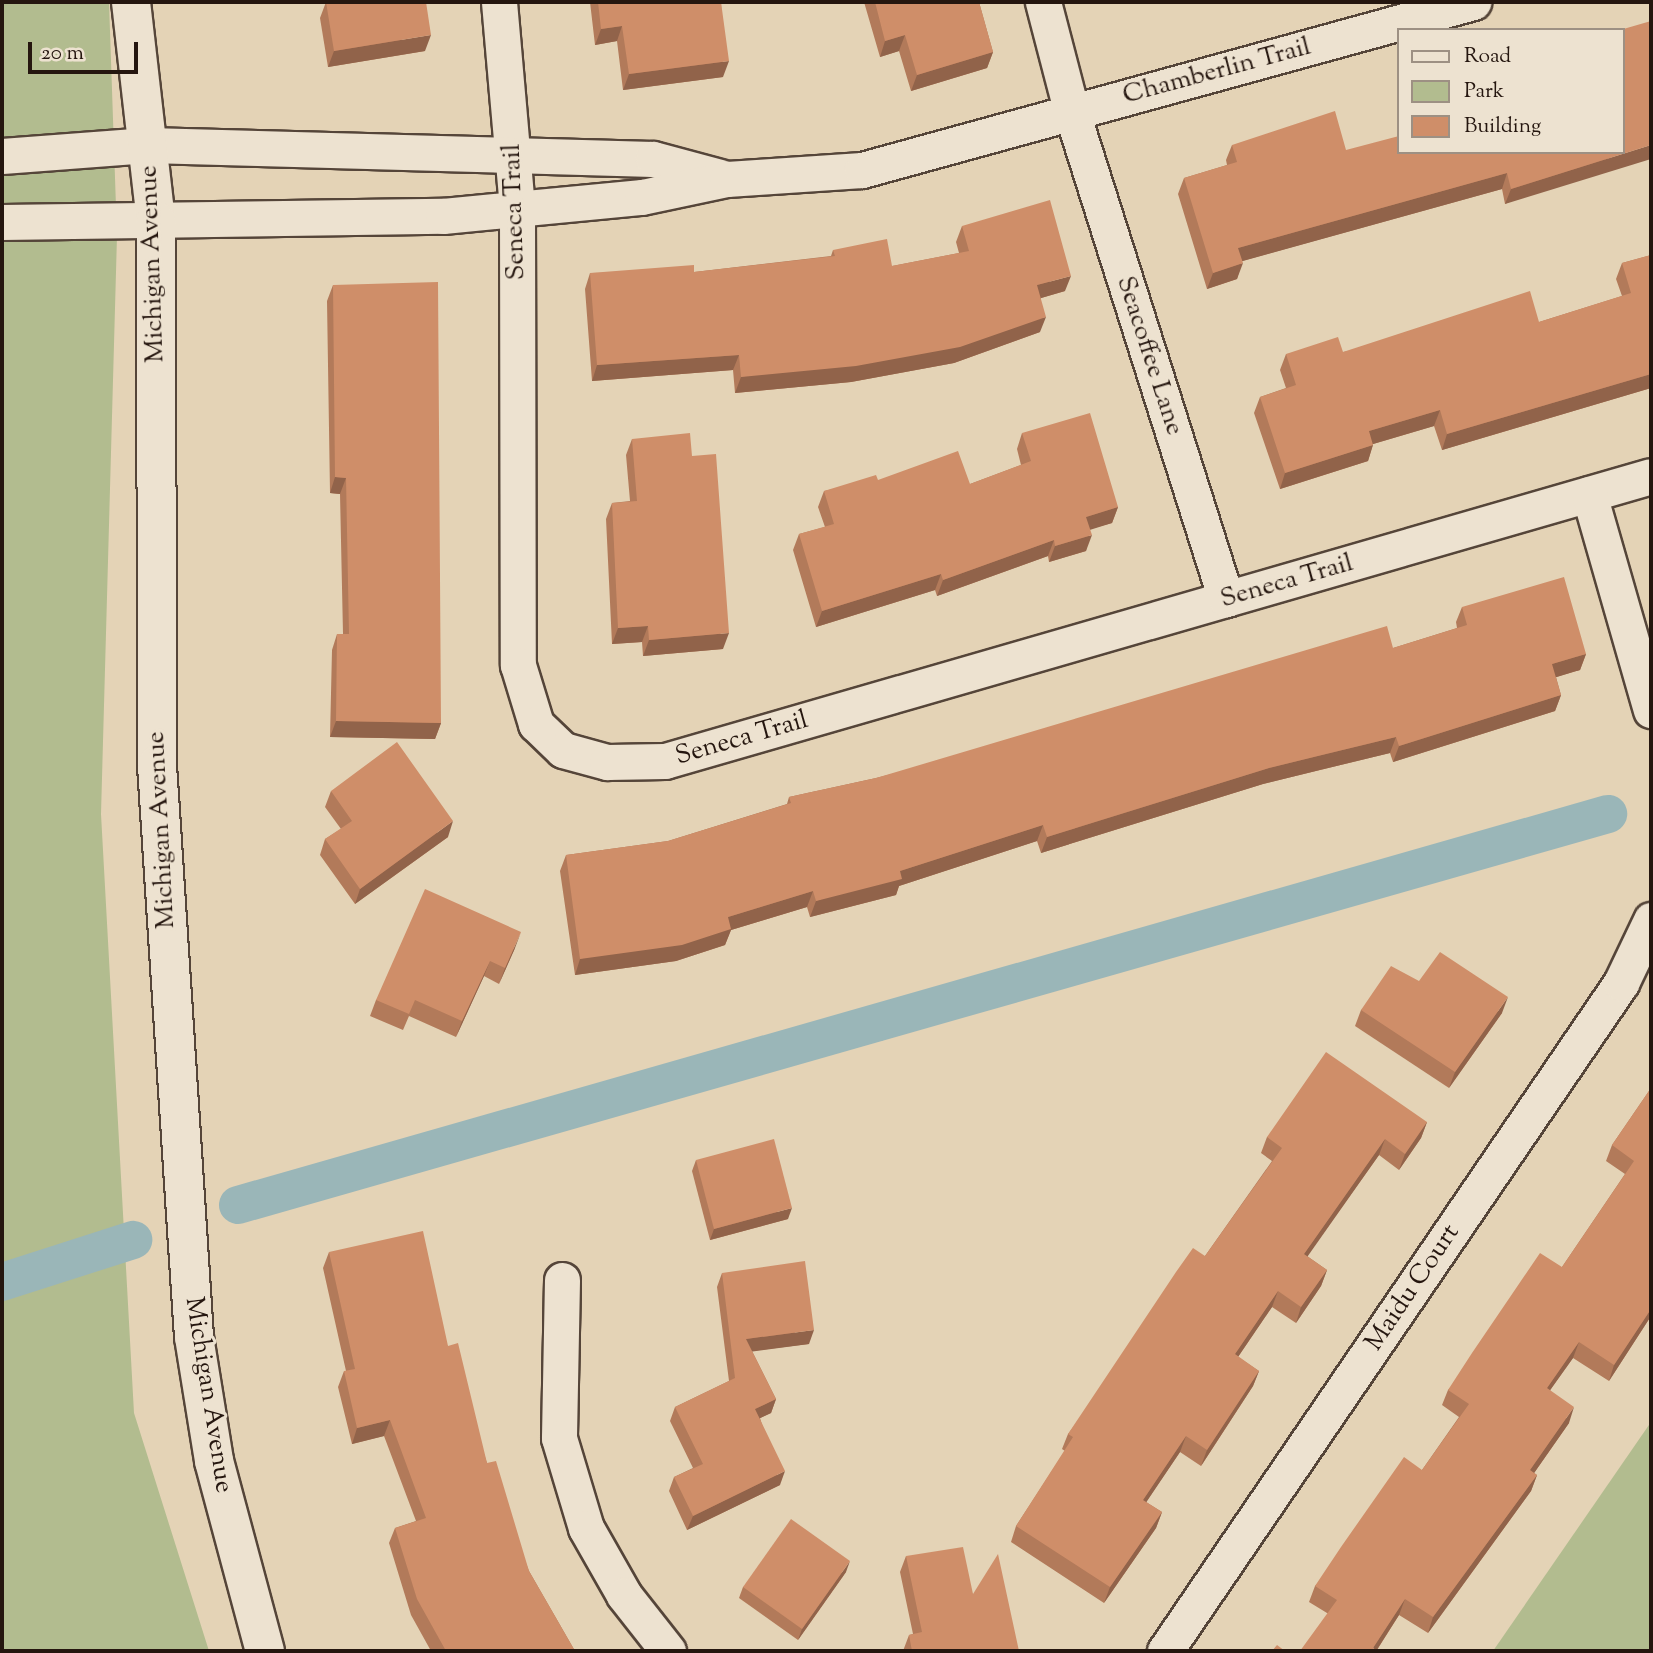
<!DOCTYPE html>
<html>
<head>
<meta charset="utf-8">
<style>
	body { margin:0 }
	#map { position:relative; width:1653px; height:1653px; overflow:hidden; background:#e4d3b6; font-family:"Sorts Mill Goudy",serif }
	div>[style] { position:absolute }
	.green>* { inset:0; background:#b2bc8f }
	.stream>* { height:10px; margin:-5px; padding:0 5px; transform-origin:5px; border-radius:5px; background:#9ab6b8 }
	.canal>* { height:38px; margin:-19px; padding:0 19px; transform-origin:19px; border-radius:19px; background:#9ab6b8 }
	.roads { filter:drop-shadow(2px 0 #554539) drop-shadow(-2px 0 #554539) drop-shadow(0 2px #554539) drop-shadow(0 -2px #554539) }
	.minor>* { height:35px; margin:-17.5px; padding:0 17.5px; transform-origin:17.5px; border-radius:17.5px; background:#ede2d0 }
	.tertiary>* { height:38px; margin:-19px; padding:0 19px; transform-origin:19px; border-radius:19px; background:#ede2d0 }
	.wall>* { inset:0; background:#b27a5a }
	.shaded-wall>* { inset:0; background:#91634a }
	.building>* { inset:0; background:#cf8e69 }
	span { translate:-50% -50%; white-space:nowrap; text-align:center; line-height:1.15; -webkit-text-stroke:6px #ede2d0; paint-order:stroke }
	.street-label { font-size:26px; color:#25160f }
	.frame { position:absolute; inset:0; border:4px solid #25160f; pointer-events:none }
	.legend { position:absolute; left:1397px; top:28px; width:228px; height:126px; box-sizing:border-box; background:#ede2d0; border:2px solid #9d9083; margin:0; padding:9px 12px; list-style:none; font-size:21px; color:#25160f }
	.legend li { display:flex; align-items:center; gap:14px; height:35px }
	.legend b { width:35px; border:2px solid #9d9083 }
	.scale { position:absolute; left:28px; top:42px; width:110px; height:32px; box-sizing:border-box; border:4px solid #25160f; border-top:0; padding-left:9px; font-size:21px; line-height:24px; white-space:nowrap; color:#25160f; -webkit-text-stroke:5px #ede2d0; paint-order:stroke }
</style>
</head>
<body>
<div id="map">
	<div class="green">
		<i style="clip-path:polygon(2px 2px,109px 2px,117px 236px,101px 814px,134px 1413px,209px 1651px,2px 1651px)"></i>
		<i style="clip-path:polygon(1651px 1422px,1651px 1651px,1493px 1651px)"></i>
	</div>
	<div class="stream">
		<i style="left:879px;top:1024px;width:12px;rotate:81deg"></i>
	</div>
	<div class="canal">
		<i style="left:238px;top:1205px;width:1425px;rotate:-15.93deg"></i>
		<i style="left:2px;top:1282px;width:138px;rotate:-17.8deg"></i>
	</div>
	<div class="roads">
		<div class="minor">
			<i style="left:499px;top:2px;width:208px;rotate:85deg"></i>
			<i style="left:517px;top:209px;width:456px;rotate:89.9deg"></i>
			<i style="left:518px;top:665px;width:62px;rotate:73deg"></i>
			<i style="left:536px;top:724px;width:37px;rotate:44deg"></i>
			<i style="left:563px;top:750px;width:46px;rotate:15.3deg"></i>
			<i style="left:607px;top:762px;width:58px;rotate:-1deg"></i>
			<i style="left:665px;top:761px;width:1026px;rotate:-16.12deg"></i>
			<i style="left:1043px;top:2px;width:115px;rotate:75.4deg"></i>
			<i style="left:1072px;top:113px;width:510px;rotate:72.42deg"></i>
			<i style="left:2px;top:156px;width:146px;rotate:-4.3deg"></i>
			<i style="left:148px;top:145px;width:505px;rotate:1.59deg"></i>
			<i style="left:653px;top:159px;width:69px;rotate:15deg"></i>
			<i style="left:2px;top:222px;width:441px;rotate:-0.8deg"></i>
			<i style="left:443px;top:216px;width:200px;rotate:-5.5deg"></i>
			<i style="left:642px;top:197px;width:87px;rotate:-12deg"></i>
			<i style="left:727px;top:179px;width:135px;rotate:-3.8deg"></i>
			<i style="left:862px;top:170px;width:634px;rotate:-15.37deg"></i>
			<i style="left:1589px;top:494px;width:225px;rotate:74deg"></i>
			<i style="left:562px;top:1280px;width:158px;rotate:91.1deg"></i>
			<i style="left:559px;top:1438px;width:94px;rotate:73.3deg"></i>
			<i style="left:586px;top:1528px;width:77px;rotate:60.4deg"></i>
			<i style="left:624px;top:1595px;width:71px;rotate:51.8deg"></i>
			<i style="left:1165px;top:1651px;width:809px;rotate:-55.68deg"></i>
			<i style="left:1621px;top:983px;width:70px;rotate:-64.5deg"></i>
		</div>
		<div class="tertiary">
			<i style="left:131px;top:2px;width:220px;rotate:83.5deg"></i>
			<i style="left:156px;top:221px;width:544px;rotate:89.89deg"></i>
			<i style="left:157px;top:765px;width:573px;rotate:86.3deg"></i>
			<i style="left:194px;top:1337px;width:126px;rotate:80.8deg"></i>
			<i style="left:214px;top:1461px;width:197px;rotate:75deg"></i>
		</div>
	</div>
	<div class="wall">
		<i style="clip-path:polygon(326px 2px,425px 51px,328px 67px,320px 18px)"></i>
		<i style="clip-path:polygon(590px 2px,721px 2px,723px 77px,623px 90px,617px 41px,595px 45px)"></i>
		<i style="clip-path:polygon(864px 2px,979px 2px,993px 52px,987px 68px,911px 91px,899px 51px,880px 57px)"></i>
		<i style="clip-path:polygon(1232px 145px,1346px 150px,1623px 152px,1505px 204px,1502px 189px,1242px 261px,1237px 279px,1207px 289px,1178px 194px,1184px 178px,1227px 165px,1226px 160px)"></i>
		<i style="clip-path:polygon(962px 226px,1065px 291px,1041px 298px,1040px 332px,954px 363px,851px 382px,735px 393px,733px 370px,592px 381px,585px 289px,590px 273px,694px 272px,831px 256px,833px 250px,892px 266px,959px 253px,956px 242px)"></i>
		<i style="clip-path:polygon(1651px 255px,1651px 388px,1442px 450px,1434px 426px,1373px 444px,1368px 461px,1280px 489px,1254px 413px,1260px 397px,1286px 388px,1280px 370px,1286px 354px,1343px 352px,1539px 322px,1622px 296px,1616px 279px,1622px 263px)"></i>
		<i style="clip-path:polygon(333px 285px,441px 723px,435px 739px,330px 737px,332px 650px,337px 634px,343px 634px,340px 494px,330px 493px,327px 301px)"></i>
		<i style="clip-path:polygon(1022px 433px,1118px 507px,1112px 523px,1090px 529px,1086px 551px,1049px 562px,1048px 556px,937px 596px,935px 590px,816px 627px,793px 550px,799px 534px,825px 527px,818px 507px,824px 491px,878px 480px,970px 484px,1021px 465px,1017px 449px)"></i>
		<i style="clip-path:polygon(632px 439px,692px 456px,723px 649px,643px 656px,642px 642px,612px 644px,606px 519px,612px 503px,630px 501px,626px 455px)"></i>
		<i style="clip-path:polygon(1462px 607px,1586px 654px,1580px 670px,1556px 677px,1561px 695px,1555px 711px,1393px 762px,1390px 753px,1263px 784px,1041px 853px,1037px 841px,899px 886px,896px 895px,810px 917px,807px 907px,731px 930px,725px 945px,676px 961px,575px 975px,560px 871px,566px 855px,668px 841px,787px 804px,789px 797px,876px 778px,1393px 648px,1457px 628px,1456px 622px)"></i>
		<i style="clip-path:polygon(331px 791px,448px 837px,355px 904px,320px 855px,325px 839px,341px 829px,325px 807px)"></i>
		<i style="clip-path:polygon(515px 948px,499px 984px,484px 976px,456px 1037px,409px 1016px,403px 1030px,370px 1016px,376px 1000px)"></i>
		<i style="clip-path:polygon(1419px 981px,1502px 1013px,1449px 1088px,1355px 1026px,1361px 1010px)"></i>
		<i style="clip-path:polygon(1651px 1088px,1651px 1316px,1609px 1381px,1573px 1358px,1550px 1390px,1569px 1423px,1534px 1473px,1537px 1475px,1531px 1491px,1428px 1633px,1399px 1615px,1377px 1650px,1327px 1613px,1309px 1602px,1315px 1586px,1422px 1470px,1459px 1417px,1442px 1405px,1448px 1390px,1562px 1267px,1625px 1174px,1606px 1161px,1612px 1145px)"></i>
		<i style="clip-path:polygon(1427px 1122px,1421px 1138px,1399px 1170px,1379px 1155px,1307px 1256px,1327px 1270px,1321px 1286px,1296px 1323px,1272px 1307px,1238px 1357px,1259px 1371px,1253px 1386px,1201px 1466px,1180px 1452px,1146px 1502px,1162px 1512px,1156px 1528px,1104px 1603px,1011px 1542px,1016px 1526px,1065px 1451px,1062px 1449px,1068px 1434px,1205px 1256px,1272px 1161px,1261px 1153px,1267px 1137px)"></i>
		<i style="clip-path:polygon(696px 1160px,788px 1219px,710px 1240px,692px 1171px)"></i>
		<i style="clip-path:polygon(329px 1252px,448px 1346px,487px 1463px,529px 1571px,575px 1651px,431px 1651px,411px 1615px,389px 1543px,395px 1528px,416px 1521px,384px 1436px,352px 1444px,338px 1387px,344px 1371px,346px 1371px,323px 1268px)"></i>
		<i style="clip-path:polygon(722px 1273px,809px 1344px,752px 1351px,776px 1399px,771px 1413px,760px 1418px,780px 1485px,687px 1530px,669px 1491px,674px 1477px,693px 1468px,670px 1421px,675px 1407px,729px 1381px,717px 1287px)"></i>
		<i style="clip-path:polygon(906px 1556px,973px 1594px,1019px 1651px,903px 1651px,909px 1635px,913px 1634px,900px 1572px)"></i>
		<i style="clip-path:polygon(846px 1572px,798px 1640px,739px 1598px,743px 1587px)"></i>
	</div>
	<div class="shaded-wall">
		<i style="clip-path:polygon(622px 26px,617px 41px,595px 45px,601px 29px)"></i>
		<i style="clip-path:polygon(431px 35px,425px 51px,328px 67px,334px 51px)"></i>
		<i style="clip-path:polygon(905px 35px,899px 51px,880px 57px,885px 41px)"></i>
		<i style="clip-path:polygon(993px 52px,987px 68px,911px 91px,917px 75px)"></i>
		<i style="clip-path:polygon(729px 61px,723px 77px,623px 90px,629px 74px)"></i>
		<i style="clip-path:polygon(1651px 145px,1651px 159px,1505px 204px,1511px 189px)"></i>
		<i style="clip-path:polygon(1507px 173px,1502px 189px,1232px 264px,1238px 248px)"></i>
		<i style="clip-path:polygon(1243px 263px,1237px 279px,1207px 289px,1213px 273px)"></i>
		<i style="clip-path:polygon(1071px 276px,1065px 291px,1031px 301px,1037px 285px)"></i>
		<i style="clip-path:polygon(1046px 317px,1040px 332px,954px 363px,851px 382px,735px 393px,741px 377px)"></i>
		<i style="clip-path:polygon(739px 355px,733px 370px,592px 381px,597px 365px)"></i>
		<i style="clip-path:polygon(1651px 374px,1651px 388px,1442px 450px,1447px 434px)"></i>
		<i style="clip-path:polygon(1440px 410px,1434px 426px,1363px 447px,1369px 431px)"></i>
		<i style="clip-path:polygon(1373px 445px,1368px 461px,1280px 489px,1285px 473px)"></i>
		<i style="clip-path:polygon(335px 477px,346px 478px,340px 494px,330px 493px)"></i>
		<i style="clip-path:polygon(1118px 507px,1112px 523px,1080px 533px,1086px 517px)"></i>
		<i style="clip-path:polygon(1092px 535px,1086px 551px,1049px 562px,1055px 546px)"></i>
		<i style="clip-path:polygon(1054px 540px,1048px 556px,937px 596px,943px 580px)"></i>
		<i style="clip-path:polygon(941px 574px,935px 590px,816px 627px,822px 611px)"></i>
		<i style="clip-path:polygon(648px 626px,642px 642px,612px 644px,618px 628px)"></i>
		<i style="clip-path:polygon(729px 633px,723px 649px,643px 656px,649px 640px)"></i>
		<i style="clip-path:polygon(1586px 654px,1580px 670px,1547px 680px,1552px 664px)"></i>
		<i style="clip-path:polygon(1561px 695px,1555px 711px,1393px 762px,1399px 746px)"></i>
		<i style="clip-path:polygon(336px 721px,441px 723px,435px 739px,330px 737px)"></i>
		<i style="clip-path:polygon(1396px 737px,1390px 753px,1263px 784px,1041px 853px,1047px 837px,1269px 768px)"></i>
		<i style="clip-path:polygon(453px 821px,448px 837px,355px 904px,360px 889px)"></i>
		<i style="clip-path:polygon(1043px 825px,1037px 841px,899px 886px,896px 895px,810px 917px,816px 901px,900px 871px)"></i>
		<i style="clip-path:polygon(813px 891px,807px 907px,731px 930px,725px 945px,676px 961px,575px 975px,580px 959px,728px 917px)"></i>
		<i style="clip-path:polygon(521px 932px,515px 948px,499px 984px,505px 968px)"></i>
		<i style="clip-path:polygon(490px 961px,484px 976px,456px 1037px,462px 1021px)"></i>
		<i style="clip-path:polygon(1508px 997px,1502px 1013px,1449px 1088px,1455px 1072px)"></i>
		<i style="clip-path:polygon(1427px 1122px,1421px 1138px,1399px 1170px,1405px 1154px)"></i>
		<i style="clip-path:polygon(1385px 1139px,1379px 1155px,1298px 1270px,1304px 1254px)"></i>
		<i style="clip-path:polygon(792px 1208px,788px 1219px,710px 1240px,714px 1229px)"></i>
		<i style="clip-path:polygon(1327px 1270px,1321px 1286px,1296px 1323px,1301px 1307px)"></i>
		<i style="clip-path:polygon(1278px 1291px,1272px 1307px,1229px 1370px,1235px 1354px)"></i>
		<i style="clip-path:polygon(1651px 1309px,1651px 1316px,1609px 1381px,1614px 1365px)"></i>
		<i style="clip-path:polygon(814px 1330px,809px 1344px,741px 1353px,746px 1339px)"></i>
		<i style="clip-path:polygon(1579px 1342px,1573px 1358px,1541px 1403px,1547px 1388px)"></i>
		<i style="clip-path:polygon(1259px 1371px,1253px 1386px,1201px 1466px,1207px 1450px)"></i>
		<i style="clip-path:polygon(776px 1399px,771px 1413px,750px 1423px,755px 1409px)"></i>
		<i style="clip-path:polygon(1574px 1407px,1569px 1423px,1525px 1486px,1530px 1470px)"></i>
		<i style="clip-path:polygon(390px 1420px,384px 1436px,352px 1444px,357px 1428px)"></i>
		<i style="clip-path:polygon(1186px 1436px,1180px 1452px,1137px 1516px,1143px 1500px)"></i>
		<i style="clip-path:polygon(785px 1471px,780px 1485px,687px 1530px,693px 1516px)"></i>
		<i style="clip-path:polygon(1537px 1475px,1531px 1491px,1428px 1633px,1433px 1617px)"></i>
		<i style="clip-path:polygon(1162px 1512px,1156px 1528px,1104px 1603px,1110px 1587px)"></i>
		<i style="clip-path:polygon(850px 1561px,846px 1572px,798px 1640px,802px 1629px)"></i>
		<i style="clip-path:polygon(1405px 1599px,1399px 1615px,1376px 1651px,1373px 1648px)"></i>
	</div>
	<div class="building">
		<i style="clip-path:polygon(326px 2px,426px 2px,431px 35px,334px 51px)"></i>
		<i style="clip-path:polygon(598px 2px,721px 2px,729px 61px,629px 74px,622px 26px,601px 29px)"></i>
		<i style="clip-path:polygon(875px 2px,979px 2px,993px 52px,917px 75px,905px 35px,885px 41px)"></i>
		<i style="clip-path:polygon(1651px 21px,1651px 145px,1511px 189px,1507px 173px,1238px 248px,1243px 263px,1213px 273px,1184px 178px,1237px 162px,1232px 145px,1335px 111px,1346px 150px,1399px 136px,1399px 152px,1623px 152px,1623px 30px,1620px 30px)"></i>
		<i style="clip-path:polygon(1050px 200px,1071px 276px,1037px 285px,1046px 317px,960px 347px,856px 366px,741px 377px,739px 355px,597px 365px,590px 273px,694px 265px,694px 272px,835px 256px,833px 250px,887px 239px,892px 266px,969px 251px,962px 226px)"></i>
		<i style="clip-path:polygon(1651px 255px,1651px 374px,1447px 434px,1440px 410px,1369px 431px,1373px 445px,1285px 473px,1260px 397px,1296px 385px,1286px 354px,1338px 337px,1343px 352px,1530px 291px,1539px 322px,1631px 293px,1622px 263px)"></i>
		<i style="clip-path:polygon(438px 282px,441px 723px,336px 721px,337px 634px,349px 634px,346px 478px,335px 477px,333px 285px)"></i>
		<i style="clip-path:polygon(1090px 413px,1118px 507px,1086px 517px,1092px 535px,1055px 546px,1054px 540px,943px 580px,941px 574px,822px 611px,799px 534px,834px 524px,824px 491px,876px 475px,878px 480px,958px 451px,970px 484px,1031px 461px,1022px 433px)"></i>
		<i style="clip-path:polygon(690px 433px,692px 456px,716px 454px,729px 633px,649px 640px,648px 626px,618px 628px,612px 503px,637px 501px,632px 439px)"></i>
		<i style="clip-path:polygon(1564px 577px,1586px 654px,1552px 664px,1561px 695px,1399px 746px,1396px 737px,1269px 768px,1047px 837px,1043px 825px,900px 871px,902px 879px,816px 901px,813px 891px,728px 917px,731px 929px,682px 945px,580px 959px,566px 855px,668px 841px,791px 803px,789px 797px,876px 778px,1387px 626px,1393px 648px,1467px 625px,1462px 607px)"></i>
		<i style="clip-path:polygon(397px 742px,453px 821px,360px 889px,325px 839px,352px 821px,331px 791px)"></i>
		<i style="clip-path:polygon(425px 889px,521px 932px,505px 968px,490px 961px,462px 1021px,415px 1000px,409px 1014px,376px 1000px)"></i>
		<i style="clip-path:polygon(1440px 952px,1508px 997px,1455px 1072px,1361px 1010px,1391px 966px,1419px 981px)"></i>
		<i style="clip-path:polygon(1326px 1052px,1427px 1122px,1405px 1154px,1385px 1139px,1304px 1254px,1327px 1270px,1301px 1307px,1278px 1291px,1235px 1354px,1259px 1371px,1207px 1450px,1186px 1436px,1143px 1500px,1162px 1512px,1110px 1587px,1016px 1526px,1073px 1437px,1068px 1434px,1176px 1272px,1193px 1248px,1205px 1256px,1282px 1148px,1267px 1137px)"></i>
		<i style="clip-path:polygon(1651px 1088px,1651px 1309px,1614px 1365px,1579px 1342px,1547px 1388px,1574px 1407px,1530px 1470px,1537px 1475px,1433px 1617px,1405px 1599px,1373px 1648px,1378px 1651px,1300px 1651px,1337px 1600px,1315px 1586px,1341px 1547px,1404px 1457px,1422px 1470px,1469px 1404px,1448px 1390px,1472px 1353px,1540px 1253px,1562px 1267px,1634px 1161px,1612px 1145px)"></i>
		<i style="clip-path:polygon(774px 1139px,792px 1208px,714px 1229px,696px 1160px)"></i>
		<i style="clip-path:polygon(423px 1231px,448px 1346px,458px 1343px,487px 1463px,496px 1461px,529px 1571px,575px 1651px,446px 1651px,417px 1599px,395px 1528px,426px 1518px,390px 1420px,357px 1428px,344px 1371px,355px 1369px,329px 1252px)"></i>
		<i style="clip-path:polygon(805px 1261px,814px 1330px,746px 1339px,776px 1399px,755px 1409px,785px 1471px,693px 1516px,674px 1477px,703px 1464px,675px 1407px,735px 1378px,722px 1273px)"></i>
		<i style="clip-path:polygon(791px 1519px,850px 1561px,802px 1629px,743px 1587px)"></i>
		<i style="clip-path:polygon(963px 1547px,973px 1594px,998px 1554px,1019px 1651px,912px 1651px,909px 1635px,922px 1632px,906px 1556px)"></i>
		<i style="clip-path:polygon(1277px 1645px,1285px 1651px,1272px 1651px)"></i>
	</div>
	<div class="street-label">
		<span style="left:1217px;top:72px;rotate:-15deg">Chamberlin Trail</span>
		<span style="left:515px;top:212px;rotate:-92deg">Seneca Trail</span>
		<span style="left:153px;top:264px;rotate:-92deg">Michigan Avenue</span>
		<span style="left:1149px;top:356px;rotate:72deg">Seacoffee Lane</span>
		<span style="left:1287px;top:582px;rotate:-16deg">Seneca Trail</span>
		<span style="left:742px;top:739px;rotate:-16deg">Seneca Trail</span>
		<span style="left:162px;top:830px;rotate:-93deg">Michigan Avenue</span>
		<span style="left:1413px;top:1288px;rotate:-56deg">Maidu Court</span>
		<span style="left:208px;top:1395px;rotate:81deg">Michigan Avenue</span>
	</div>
	<div class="frame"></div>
	<ul class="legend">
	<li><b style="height:9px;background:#ede2d0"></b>Road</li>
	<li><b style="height:19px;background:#b2bc8f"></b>Park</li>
	<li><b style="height:19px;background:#cf8e69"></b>Building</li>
	</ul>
	<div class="scale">20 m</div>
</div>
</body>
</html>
